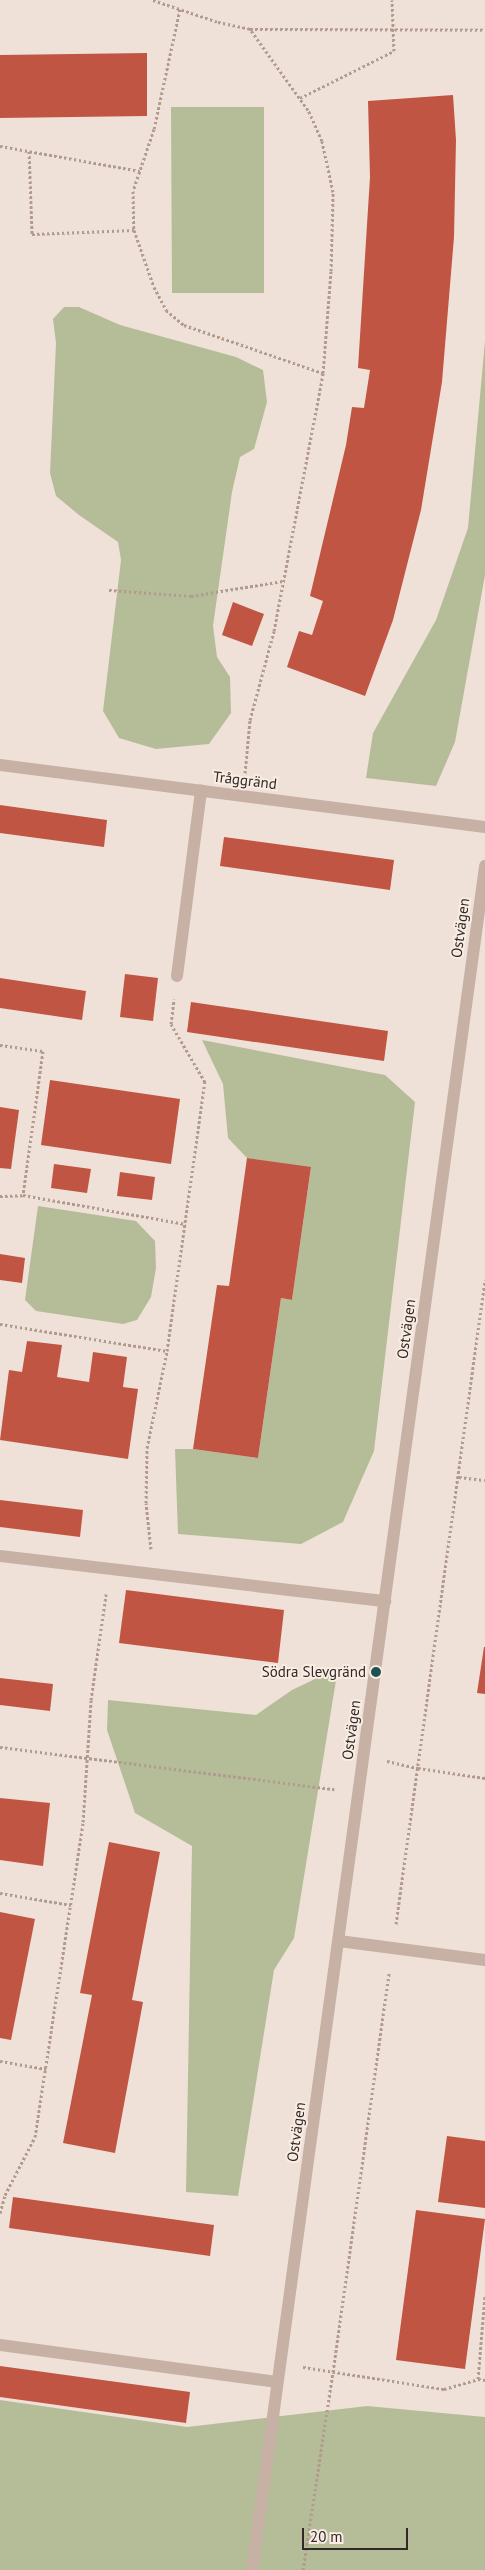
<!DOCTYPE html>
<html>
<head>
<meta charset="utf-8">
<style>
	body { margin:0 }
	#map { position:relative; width:485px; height:2570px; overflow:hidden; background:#efe1d7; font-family:"PT Sans",sans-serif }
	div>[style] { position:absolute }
	.green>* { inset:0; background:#b5bd98 }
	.building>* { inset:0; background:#c15543 }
	.path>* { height:3px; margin-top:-1.5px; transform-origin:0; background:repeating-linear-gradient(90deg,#b29a8e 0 2.5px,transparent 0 5px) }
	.minor>* { height:12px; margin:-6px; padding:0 6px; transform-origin:6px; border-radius:6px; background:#c7b0a4 }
	.dots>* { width:14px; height:14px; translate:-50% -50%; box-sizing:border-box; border:2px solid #f8ece3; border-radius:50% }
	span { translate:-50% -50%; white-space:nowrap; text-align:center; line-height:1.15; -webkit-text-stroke:4px #f8ece3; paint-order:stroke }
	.street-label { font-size:15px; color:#322825 }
	.poi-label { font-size:15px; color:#322825 }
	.right { translate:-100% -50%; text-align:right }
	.scale { position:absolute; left:302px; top:2528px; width:106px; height:22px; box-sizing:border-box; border:2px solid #322825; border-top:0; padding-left:6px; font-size:15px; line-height:18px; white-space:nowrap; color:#322825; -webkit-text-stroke:4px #f8ece3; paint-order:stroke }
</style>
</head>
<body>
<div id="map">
	<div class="green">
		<i style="clip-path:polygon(171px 107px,264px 107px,264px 293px,172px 293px)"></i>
		<i style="clip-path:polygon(64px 307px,79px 307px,120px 325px,236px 357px,263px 370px,267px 402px,254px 449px,240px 457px,232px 492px,213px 626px,217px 657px,230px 677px,231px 713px,209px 744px,156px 749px,119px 738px,103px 711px,121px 560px,118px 542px,79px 515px,56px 496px,50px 473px,56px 343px,53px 319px)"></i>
		<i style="clip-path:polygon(485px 341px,485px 575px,455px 742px,436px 786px,366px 778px,373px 733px,436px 620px,468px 528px)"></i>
		<i style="clip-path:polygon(202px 1040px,385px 1075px,415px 1102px,374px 1451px,343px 1522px,301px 1544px,178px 1534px,175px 1449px,193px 1449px,258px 1458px,281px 1298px,292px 1300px,311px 1168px,247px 1158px,228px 1138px,223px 1084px)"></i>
		<i style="clip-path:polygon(38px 1206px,136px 1221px,155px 1241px,156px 1268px,151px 1297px,137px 1320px,123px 1324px,36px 1311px,25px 1300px)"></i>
		<i style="clip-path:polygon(338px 1668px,294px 1938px,274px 1970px,238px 2196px,186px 2192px,192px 1846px,135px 1813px,107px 1730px,108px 1700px,256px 1715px,292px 1690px)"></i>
		<i style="clip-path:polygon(0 2400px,187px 2427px,367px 2406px,485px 2417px,485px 2570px,0 2570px)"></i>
	</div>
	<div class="building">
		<i style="clip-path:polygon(147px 53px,147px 116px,0 118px,0 55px)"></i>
		<i style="clip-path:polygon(453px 95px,456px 140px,454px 237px,442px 382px,421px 510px,393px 620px,365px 696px,287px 667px,299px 631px,312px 635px,323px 601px,310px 596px,346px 445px,352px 407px,364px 408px,370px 370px,358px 368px,370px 177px,368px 101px)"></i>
		<i style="clip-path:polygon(233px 602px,264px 614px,252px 646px,222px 635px)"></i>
		<i style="clip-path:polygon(0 805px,107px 820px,104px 847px,0 833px)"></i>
		<i style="clip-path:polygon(224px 837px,394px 860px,390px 890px,220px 866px)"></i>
		<i style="clip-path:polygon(125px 974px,158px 978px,153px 1021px,120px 1017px)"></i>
		<i style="clip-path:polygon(0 978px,86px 991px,82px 1020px,0 1008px)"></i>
		<i style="clip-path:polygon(191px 1002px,388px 1031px,384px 1061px,187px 1032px)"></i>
		<i style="clip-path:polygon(50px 1080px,180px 1099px,171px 1164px,41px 1145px)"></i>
		<i style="clip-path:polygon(0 1107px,19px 1110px,11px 1169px,0 1168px)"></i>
		<i style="clip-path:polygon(247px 1158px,311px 1167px,292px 1300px,281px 1298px,258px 1458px,193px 1449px,217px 1285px,229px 1286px)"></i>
		<i style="clip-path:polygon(54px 1164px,91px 1169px,87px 1193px,51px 1188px)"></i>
		<i style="clip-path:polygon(120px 1172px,155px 1177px,152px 1200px,117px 1196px)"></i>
		<i style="clip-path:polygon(0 1254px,25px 1258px,22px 1283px,0 1280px)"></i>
		<i style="clip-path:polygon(27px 1341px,62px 1345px,57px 1377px,89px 1382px,93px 1352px,127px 1357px,123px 1387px,138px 1389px,128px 1459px,0 1440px,9px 1370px,22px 1372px)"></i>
		<i style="clip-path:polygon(0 1500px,83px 1510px,80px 1537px,0 1527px)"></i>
		<i style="clip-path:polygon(126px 1590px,284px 1610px,278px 1663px,119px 1643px)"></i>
		<i style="clip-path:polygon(484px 1647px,485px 1647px,485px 1694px,477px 1693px)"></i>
		<i style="clip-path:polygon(0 1678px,53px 1684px,50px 1711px,0 1705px)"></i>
		<i style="clip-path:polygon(0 1798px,50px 1803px,43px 1866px,0 1860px)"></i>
		<i style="clip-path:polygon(109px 1842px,160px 1852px,132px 2000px,143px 2002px,115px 2153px,63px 2143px,92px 1995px,80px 1993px)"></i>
		<i style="clip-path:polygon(0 1912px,35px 1919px,11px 2040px,0 2038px)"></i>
		<i style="clip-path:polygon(447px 2136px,485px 2141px,485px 2208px,438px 2202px)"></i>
		<i style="clip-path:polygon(13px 2197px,214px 2225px,210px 2256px,9px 2228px)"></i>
		<i style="clip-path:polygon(416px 2210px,485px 2219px,465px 2369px,396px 2360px)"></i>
		<i style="clip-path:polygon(0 2366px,190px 2392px,186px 2423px,0 2397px)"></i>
	</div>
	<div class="path">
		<i style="left:153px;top:0;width:69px;rotate:18.7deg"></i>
		<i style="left:218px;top:22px;width:33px;rotate:12deg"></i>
		<i style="left:250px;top:29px;width:235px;rotate:0.2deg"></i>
		<i style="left:180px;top:9px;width:123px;rotate:102.2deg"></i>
		<i style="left:154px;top:129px;width:65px;rotate:108.7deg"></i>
		<i style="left:133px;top:191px;width:39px;rotate:89deg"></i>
		<i style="left:134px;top:230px;width:60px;rotate:70.7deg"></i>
		<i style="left:154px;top:287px;width:26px;rotate:62deg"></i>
		<i style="left:166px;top:310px;width:23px;rotate:40deg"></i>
		<i style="left:184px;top:325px;width:147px;rotate:19.1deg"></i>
		<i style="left:300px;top:98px;width:105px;rotate:-26.6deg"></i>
		<i style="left:394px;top:51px;width:51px;rotate:-92.2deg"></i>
		<i style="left:0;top:146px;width:142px;rotate:10.1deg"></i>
		<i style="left:29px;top:151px;width:83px;rotate:87.9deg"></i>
		<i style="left:32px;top:234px;width:102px;rotate:-2.2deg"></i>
		<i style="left:109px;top:590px;width:82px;rotate:4.2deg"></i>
		<i style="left:191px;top:596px;width:93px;rotate:-9.3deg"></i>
		<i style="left:245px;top:773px;width:53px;rotate:-84.6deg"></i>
		<i style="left:250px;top:720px;width:92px;rotate:-74.9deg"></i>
		<i style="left:274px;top:631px;width:263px;rotate:-79.2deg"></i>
		<i style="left:323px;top:373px;width:102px;rotate:-85.5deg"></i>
		<i style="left:331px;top:271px;width:79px;rotate:-88.5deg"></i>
		<i style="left:333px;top:192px;width:52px;rotate:-102.2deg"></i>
		<i style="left:322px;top:141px;width:34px;rotate:-114deg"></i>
		<i style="left:308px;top:110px;width:100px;rotate:-125.6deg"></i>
		<i style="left:0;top:1045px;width:43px;rotate:7.9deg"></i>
		<i style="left:43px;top:1051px;width:145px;rotate:97.9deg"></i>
		<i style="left:0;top:1196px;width:23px;rotate:-2deg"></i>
		<i style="left:23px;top:1195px;width:165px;rotate:10.1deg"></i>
		<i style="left:0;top:1324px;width:169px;rotate:9.2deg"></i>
		<i style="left:459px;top:1477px;width:26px;rotate:7deg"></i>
		<i style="left:151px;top:1549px;width:46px;rotate:-96.2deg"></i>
		<i style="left:146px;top:1503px;width:55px;rotate:-89deg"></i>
		<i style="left:147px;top:1448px;width:99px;rotate:-78.3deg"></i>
		<i style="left:167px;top:1351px;width:272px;rotate:-82deg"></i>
		<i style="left:205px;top:1082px;width:67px;rotate:-120.4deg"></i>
		<i style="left:171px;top:1024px;width:25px;rotate:-83deg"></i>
		<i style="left:0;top:1747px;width:337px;rotate:7.2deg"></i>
		<i style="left:387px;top:1761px;width:32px;rotate:13deg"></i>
		<i style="left:418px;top:1768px;width:68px;rotate:8.5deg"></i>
		<i style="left:0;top:1893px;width:72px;rotate:9.6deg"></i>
		<i style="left:396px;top:1924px;width:650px;rotate:-82.13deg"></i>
		<i style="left:0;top:2061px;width:47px;rotate:9.9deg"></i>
		<i style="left:0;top:2213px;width:19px;rotate:-74deg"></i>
		<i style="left:5px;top:2195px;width:65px;rotate:-62.7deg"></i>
		<i style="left:35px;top:2137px;width:319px;rotate:-81.3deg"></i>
		<i style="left:83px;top:1822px;width:122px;rotate:-86.2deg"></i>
		<i style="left:91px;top:1700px;width:107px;rotate:-81.9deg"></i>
		<i style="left:303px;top:2367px;width:143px;rotate:8.9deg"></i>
		<i style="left:444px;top:2389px;width:35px;rotate:-16deg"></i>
		<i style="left:478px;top:2379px;width:7px;rotate:8deg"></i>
		<i style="left:478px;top:2379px;width:83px;rotate:-85.2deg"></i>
		<i style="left:303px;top:2570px;width:200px;rotate:-81.4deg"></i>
		<i style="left:333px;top:2372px;width:404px;rotate:-82deg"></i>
	</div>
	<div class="minor">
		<i style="left:0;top:765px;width:489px;rotate:7.3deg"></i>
		<i style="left:177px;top:976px;width:187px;rotate:-82.6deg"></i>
		<i style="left:0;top:1556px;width:388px;rotate:6.7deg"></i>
		<i style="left:339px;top:1941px;width:147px;rotate:7.4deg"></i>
		<i style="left:0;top:2345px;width:279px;rotate:7.6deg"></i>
		<i style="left:252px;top:2570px;width:1720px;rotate:-82.21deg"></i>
	</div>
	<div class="dots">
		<i style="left:376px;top:1672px;background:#1d5250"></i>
	</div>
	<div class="street-label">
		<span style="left:245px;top:780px;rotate:7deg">Tråggränd</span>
		<span style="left:460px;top:928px;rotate:-82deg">Ostvägen</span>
		<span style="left:406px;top:1329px;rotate:-82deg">Ostvägen</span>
		<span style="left:351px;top:1730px;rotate:-82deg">Ostvägen</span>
		<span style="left:296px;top:2132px;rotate:-82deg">Ostvägen</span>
	</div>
	<div class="poi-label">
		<span class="right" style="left:366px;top:1672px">Södra Slevgränd</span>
	</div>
	<div class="scale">20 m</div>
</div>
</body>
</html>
